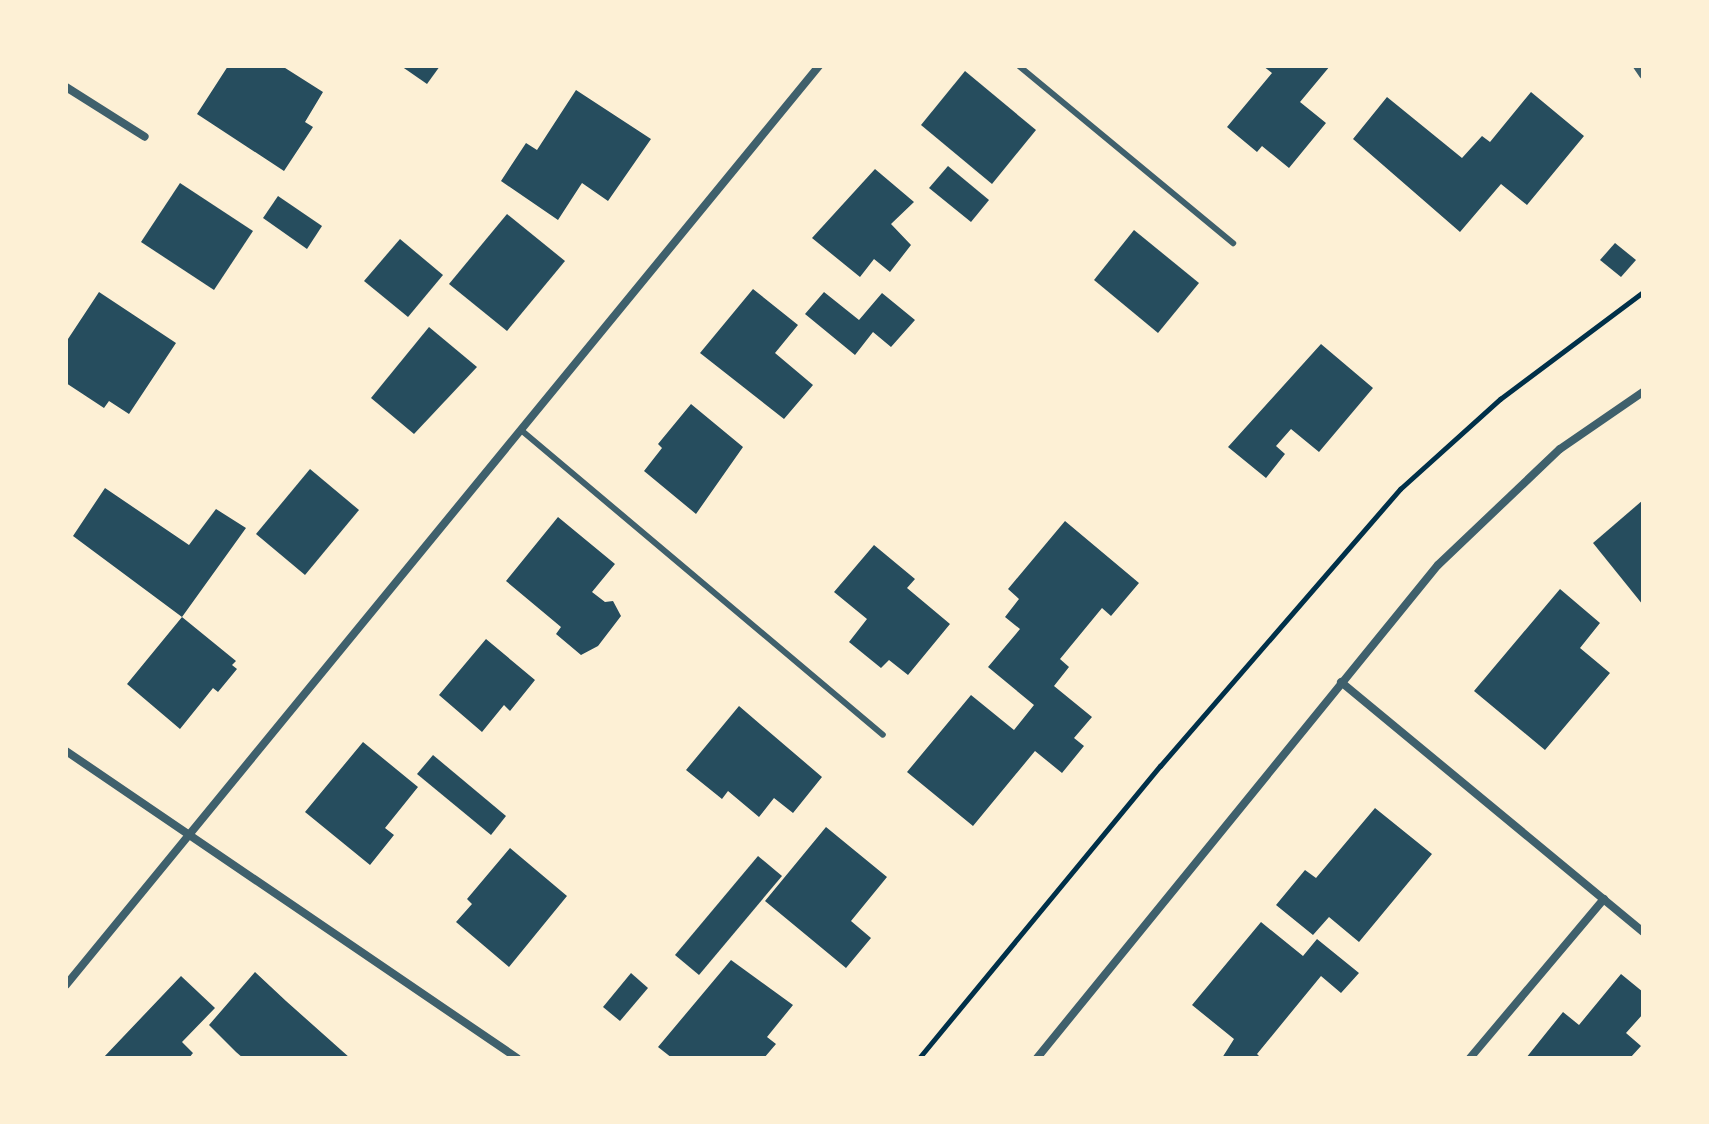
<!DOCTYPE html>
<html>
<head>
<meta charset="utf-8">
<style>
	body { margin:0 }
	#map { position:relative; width:1709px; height:1124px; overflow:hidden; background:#fdf0d5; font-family:"Asap Condensed",sans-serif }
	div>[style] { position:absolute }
	.building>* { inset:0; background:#264d5e }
	.path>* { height:5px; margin:-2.5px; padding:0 2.5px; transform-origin:2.5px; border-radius:2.5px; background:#003049 }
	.service>* { height:6px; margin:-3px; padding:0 3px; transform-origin:3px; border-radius:3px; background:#3f606c }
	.minor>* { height:8px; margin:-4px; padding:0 4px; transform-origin:4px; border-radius:4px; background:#3f606c }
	span { translate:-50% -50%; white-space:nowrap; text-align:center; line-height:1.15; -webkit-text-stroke:8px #fdf0d5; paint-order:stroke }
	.frame { position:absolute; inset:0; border:68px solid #fdf0d5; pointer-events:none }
</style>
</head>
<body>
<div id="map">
	<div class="building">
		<i style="clip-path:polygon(228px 66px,282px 66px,323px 92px,305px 122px,313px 127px,284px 171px,197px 114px)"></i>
		<i style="clip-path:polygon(401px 66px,440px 66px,427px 84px)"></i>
		<i style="clip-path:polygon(1263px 66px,1330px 66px,1300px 102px,1326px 123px,1289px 168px,1262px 146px,1257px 152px,1227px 127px,1272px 73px)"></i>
		<i style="clip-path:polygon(965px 71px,1036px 130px,992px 184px,921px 125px)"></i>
		<i style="clip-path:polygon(576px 90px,651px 139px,608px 201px,582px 183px,558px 220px,501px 181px,526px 143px,537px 150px)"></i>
		<i style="clip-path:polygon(1531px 92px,1584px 136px,1527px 205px,1501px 184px,1460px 232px,1353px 139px,1387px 97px,1462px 158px,1482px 136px,1490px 142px)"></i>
		<i style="clip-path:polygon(948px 166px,989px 200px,971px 222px,929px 188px)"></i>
		<i style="clip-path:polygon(875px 169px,914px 202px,891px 224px,911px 245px,890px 272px,874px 259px,860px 277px,812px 238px)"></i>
		<i style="clip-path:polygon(180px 183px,253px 231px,214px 290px,141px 242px)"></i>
		<i style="clip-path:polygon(278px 196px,322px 226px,307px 249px,263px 218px)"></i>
		<i style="clip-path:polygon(507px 214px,565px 261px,507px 331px,449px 284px)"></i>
		<i style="clip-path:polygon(1134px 230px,1199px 283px,1158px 333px,1094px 280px)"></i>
		<i style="clip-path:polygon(400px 239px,443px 275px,408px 317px,364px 281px)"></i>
		<i style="clip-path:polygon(1615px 243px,1636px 260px,1621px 277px,1600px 260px)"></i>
		<i style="clip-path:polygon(753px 289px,798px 325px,775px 353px,813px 385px,784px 419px,700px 353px)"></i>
		<i style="clip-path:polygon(99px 292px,176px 343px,129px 414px,109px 401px,104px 408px,66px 383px,66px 342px)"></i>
		<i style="clip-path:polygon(824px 292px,859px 320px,882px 293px,915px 320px,891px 347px,873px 332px,855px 355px,805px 314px)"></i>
		<i style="clip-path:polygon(429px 327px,477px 367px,414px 434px,371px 398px)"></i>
		<i style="clip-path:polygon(1321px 344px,1373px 388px,1319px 452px,1291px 429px,1276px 446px,1285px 454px,1266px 478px,1228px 447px)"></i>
		<i style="clip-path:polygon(691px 404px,743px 447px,696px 514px,644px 471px,662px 448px,658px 444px)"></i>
		<i style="clip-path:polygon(310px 469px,359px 510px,305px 575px,256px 534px)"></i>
		<i style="clip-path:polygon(105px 488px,189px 545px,216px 509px,246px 528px,182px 617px,236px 661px,232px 665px,237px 669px,218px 692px,213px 688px,180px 729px,127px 684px,182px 617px,73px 536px)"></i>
		<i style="clip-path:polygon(1643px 500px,1643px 605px,1593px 543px)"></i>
		<i style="clip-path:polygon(558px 517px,615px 564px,592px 592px,605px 602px,613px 601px,621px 616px,598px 646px,581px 655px,556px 634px,561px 627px,506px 581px)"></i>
		<i style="clip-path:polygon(1065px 521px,1139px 583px,1111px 616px,1102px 608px,1060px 659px,1069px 667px,1054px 686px,1092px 717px,1074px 738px,1084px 746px,1062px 773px,1035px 751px,973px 826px,907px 772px,971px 695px,1014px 730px,1034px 705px,988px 667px,1020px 629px,1005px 617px,1019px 599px,1008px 589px)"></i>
		<i style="clip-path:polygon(874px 545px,915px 579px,907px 588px,950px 624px,908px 675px,889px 660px,881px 668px,849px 642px,867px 619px,834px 592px)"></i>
		<i style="clip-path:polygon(1560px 589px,1600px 623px,1580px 648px,1610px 673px,1545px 750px,1474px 691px)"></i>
		<i style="clip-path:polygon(486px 639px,535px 680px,510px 711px,504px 705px,482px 732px,439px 695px)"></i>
		<i style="clip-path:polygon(739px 706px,822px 777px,793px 813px,774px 798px,759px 817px,728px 791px,722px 799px,686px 770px)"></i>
		<i style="clip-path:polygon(363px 742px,418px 787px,385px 828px,394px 835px,370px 865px,305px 812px)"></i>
		<i style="clip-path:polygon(433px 755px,506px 816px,491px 835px,417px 774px)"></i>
		<i style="clip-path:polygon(1375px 808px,1432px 854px,1359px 942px,1329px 917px,1313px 935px,1276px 905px,1305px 870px,1316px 878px)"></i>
		<i style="clip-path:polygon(826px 827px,887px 877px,851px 921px,871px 938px,846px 968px,765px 901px)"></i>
		<i style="clip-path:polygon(510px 848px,567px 896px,509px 967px,456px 922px,472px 904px,467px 899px)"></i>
		<i style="clip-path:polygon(758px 856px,782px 876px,699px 975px,675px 955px)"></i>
		<i style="clip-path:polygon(1261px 922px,1303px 956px,1317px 939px,1359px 973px,1341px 993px,1321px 976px,1257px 1054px,1261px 1058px,1222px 1058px,1234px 1039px,1192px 1005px)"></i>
		<i style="clip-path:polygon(731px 960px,793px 1005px,767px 1037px,776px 1044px,764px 1058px,672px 1058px,658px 1047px)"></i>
		<i style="clip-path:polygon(255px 972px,286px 1001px,350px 1058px,243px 1058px,236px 1052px,209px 1025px)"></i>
		<i style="clip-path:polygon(631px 973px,648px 988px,620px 1021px,603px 1007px)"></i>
		<i style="clip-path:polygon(1621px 974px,1643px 992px,1643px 1014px,1626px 1033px,1641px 1046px,1630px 1058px,1526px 1058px,1563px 1012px,1579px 1025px)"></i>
		<i style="clip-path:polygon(181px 976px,215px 1008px,182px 1042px,193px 1053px,189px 1058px,103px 1058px)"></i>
	</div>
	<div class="path">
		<i style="left:919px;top:1058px;width:379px;rotate:-50.5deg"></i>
		<i style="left:1160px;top:766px;width:367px;rotate:-49.1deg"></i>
		<i style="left:1400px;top:489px;width:135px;rotate:-42deg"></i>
		<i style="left:1500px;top:399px;width:179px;rotate:-36.8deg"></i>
	</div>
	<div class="service">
		<i style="left:1019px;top:66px;width:278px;rotate:39.6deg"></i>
		<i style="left:521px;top:430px;width:473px;rotate:40.1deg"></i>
	</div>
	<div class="minor">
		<i style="left:1637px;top:66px;width:11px;rotate:56deg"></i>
		<i style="left:66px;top:87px;width:93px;rotate:32.3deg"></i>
		<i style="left:1341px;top:682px;width:392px;rotate:39.6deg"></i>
		<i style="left:66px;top:751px;width:546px;rotate:34.24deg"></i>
		<i style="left:66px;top:985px;width:1188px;rotate:-50.67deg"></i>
		<i style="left:1037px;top:1058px;width:635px;rotate:-50.88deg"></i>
		<i style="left:1438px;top:565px;width:168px;rotate:-43.6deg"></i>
		<i style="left:1560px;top:449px;width:101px;rotate:-34.5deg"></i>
		<i style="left:1470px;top:1058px;width:208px;rotate:-49.9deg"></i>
	</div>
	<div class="frame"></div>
</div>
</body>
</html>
